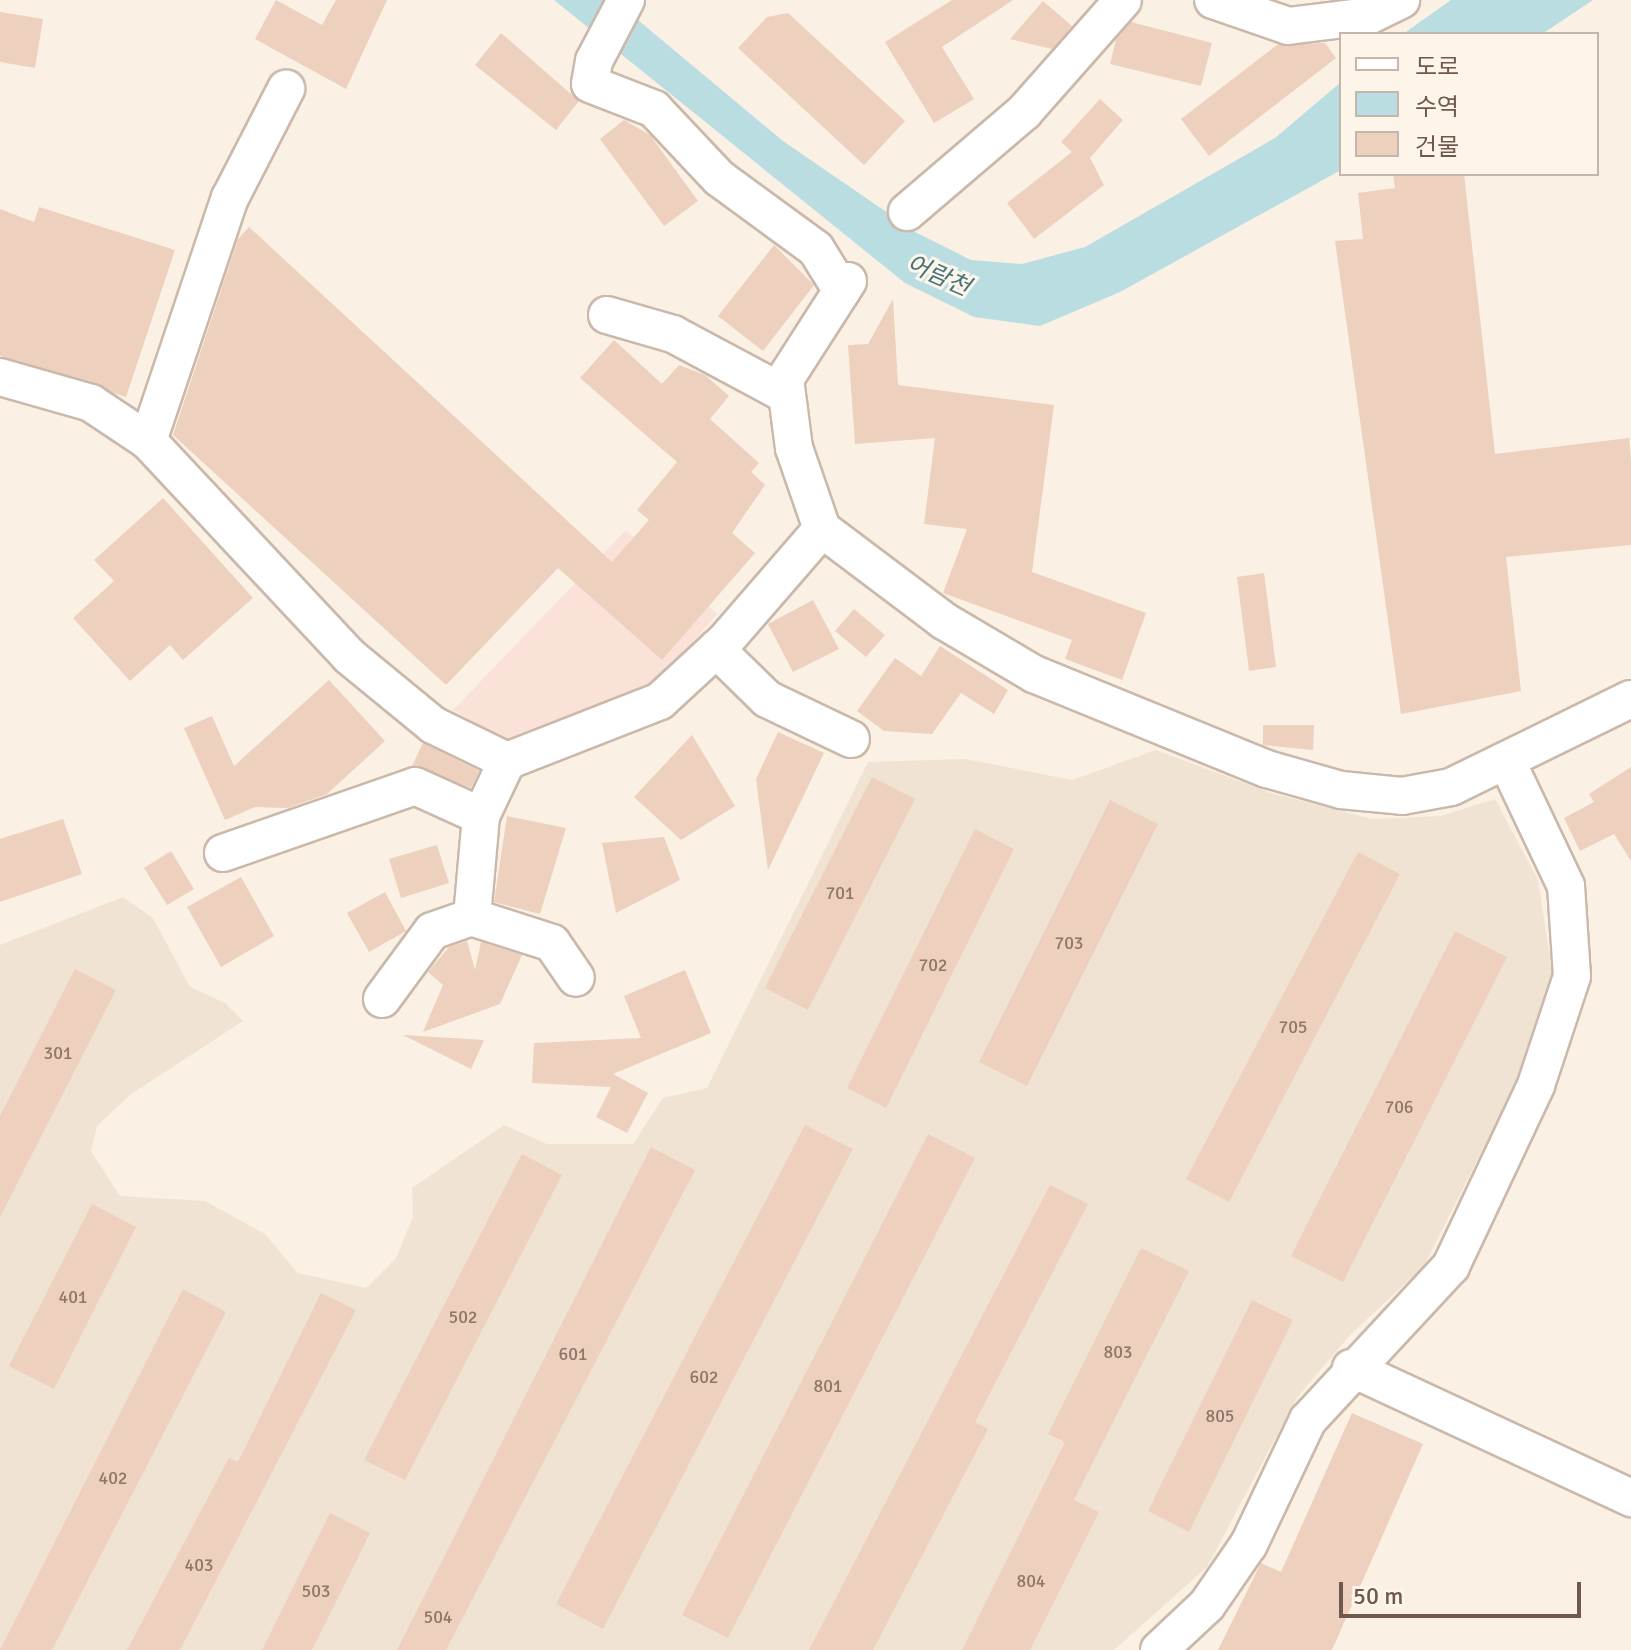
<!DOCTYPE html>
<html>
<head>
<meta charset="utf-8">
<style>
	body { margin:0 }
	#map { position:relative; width:1631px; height:1650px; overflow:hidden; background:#faf1e4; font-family:Signika,"Noto Sans KR",sans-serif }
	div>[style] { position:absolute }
	.residential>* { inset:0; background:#f1e3d3 }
	.commercial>* { inset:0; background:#fae2d9 }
	.water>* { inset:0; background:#badde2 }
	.building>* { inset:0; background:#edd0be }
	.roads { filter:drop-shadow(2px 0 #cab9ab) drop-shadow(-2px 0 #cab9ab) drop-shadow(0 2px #cab9ab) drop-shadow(0 -2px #cab9ab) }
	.minor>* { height:36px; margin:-18px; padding:0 18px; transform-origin:18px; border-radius:18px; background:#fff }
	span { translate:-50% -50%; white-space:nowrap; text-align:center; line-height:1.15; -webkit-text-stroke:6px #fdf5ea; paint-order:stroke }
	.number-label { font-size:18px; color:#8f7668 }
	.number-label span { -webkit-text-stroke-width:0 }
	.water-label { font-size:24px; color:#44737b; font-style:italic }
	.legend { position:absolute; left:1339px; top:32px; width:260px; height:144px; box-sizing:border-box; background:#fdf5ea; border:2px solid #c5b6ab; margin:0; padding:10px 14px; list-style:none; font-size:24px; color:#70584c }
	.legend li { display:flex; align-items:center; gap:16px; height:40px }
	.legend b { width:40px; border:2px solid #c5b6ab }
	.scale { position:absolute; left:1339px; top:1582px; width:242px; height:36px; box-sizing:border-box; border:4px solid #70584c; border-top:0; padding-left:10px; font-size:24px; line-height:28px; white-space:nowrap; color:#70584c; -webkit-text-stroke:6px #fdf5ea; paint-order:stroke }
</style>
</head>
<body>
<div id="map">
	<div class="residential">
		<i style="clip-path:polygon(1156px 750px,1271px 793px,1372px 819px,1440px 816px,1495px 799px,1538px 880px,1552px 971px,1518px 1079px,1424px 1266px,1351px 1334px,1298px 1396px,1207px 1567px,1114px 1650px,0 1650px,0 945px,123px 897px,153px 918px,190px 987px,225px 1003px,243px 1021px,130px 1095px,97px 1126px,91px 1151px,120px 1196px,205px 1201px,265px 1234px,298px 1273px,366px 1288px,396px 1258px,413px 1217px,412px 1188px,504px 1125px,547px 1144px,633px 1144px,663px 1098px,707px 1088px,868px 762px,966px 759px,1072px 780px)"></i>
	</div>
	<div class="commercial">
		<i style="clip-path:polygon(626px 530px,717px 614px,666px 674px,616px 703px,506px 740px,453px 710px)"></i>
	</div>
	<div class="water">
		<i style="clip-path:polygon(554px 0,614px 0,783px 141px,917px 233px,971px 260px,1022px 264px,1085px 247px,1275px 138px,1341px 82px,1341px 170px,1120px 292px,1040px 326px,974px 317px,905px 283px)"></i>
		<i style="clip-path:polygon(1451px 0,1593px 0,1542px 34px,1403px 34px)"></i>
	</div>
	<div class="building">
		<i style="clip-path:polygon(276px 0,322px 25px,336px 0,387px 0,346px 89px,255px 39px)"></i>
		<i style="clip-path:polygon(952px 0,1013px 0,942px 47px,974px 99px,934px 123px,885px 42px)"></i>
		<i style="clip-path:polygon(1043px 1px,1072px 26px,1052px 49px,1010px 39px)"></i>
		<i style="clip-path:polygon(0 12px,43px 19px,35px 68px,0 62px)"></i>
		<i style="clip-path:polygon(788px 13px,905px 121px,864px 165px,738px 48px,767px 17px)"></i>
		<i style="clip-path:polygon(1131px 22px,1212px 43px,1201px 86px,1110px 64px,1116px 40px)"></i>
		<i style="clip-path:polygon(501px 33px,579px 101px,556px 130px,475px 65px)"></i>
		<i style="clip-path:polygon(1325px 43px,1336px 58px,1209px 156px,1181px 119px,1277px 45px)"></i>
		<i style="clip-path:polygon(1100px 99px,1123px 120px,1090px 158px,1104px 185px,1034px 239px,1007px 203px,1072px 152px,1061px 142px)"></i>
		<i style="clip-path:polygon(624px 120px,650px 135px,698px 201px,664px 226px,600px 139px)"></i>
		<i style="clip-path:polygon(1393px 174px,1464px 174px,1495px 454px,1629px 438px,1631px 460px,1631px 545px,1506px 557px,1521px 691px,1401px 714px,1335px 241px,1363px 239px,1358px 193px,1395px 188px)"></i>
		<i style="clip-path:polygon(39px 207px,175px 250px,126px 397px,0 356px,0 209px,34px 222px)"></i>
		<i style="clip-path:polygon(249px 227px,612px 562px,649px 520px,637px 510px,677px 462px,580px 378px,614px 340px,662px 384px,679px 365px,705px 375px,729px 396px,710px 419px,759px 463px,751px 472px,765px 485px,732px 533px,755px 553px,662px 660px,558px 568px,446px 685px,173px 435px,238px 239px)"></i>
		<i style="clip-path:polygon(774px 245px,814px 285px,763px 351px,718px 316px)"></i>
		<i style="clip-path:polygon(893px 299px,898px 385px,1054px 405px,1032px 572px,1146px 613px,1122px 680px,1065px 659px,1072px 640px,943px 593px,967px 529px,924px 524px,935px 438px,855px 444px,848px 345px,868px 344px)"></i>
		<i style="clip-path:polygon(163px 498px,253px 598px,183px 660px,170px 645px,130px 681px,73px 618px,114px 581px,94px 560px)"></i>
		<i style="clip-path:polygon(1264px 573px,1276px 667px,1249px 671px,1237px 577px)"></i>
		<i style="clip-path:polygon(813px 600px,839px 649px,793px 672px,768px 624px)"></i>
		<i style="clip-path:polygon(854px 609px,885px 635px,866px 657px,835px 631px)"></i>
		<i style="clip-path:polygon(940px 646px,1008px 690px,994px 714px,961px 693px,932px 734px,884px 731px,857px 711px,895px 658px,921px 676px)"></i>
		<i style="clip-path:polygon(329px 680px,385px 741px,327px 794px,288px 808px,255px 807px,225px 820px,184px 728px,212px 716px,234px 766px)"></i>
		<i style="clip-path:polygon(1263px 725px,1314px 725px,1313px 750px,1263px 745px)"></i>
		<i style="clip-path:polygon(778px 732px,824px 753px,768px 870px,756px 779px)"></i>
		<i style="clip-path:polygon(692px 735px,735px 806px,681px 840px,634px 797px)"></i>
		<i style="clip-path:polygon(423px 743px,479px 771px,471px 788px,412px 766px)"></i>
		<i style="clip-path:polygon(1631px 767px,1631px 861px,1614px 834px,1580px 851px,1564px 818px,1594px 802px,1589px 794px)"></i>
		<i style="clip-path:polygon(872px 777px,915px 799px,808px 1010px,765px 988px)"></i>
		<i style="clip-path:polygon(1110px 800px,1158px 824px,1027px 1086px,979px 1062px)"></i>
		<i style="clip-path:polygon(507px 816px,566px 828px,540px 914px,494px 902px)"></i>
		<i style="clip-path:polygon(63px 819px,82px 874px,0 902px,0 839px)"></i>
		<i style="clip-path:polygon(975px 829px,1014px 849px,886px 1108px,847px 1088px)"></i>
		<i style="clip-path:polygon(664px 837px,680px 880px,616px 913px,602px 843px)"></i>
		<i style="clip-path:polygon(437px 845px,449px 883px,401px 898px,389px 859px)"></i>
		<i style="clip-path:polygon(171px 851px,194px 889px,167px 905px,144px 868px)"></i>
		<i style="clip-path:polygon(1358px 852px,1400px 874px,1229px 1202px,1186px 1179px)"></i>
		<i style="clip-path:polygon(241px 877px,274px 936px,221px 967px,187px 907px)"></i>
		<i style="clip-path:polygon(385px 892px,406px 931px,369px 952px,347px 913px)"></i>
		<i style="clip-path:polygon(1455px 931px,1507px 957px,1343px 1282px,1291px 1256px)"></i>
		<i style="clip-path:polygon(467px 941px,475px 970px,481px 942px,522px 955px,500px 1004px,423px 1032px,443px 985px,428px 972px,449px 947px)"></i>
		<i style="clip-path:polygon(75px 969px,116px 990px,0 1217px,0 1116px)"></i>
		<i style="clip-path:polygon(685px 970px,711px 1033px,613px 1074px,648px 1093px,627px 1133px,596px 1117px,611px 1087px,532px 1083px,534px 1043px,641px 1038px,624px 996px)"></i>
		<i style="clip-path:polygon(403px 1035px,484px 1040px,471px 1069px)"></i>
		<i style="clip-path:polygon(805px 1125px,853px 1149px,603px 1629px,556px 1604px)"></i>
		<i style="clip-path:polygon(928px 1134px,975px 1158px,728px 1638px,682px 1615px)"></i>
		<i style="clip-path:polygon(651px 1147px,695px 1170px,446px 1650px,397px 1650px)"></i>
		<i style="clip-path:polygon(522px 1154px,562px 1175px,405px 1480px,364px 1460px)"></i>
		<i style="clip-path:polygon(1050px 1185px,1088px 1204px,975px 1422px,988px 1429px,873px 1650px,809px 1650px)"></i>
		<i style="clip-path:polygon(92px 1204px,136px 1227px,54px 1389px,9px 1366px)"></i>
		<i style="clip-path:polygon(1141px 1248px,1189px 1271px,1074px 1500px,1099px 1512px,1030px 1650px,962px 1650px,1065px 1442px,1048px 1434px)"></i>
		<i style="clip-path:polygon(183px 1289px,226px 1312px,52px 1650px,0 1650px)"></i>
		<i style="clip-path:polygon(321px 1293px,356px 1310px,180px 1650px,127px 1650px,229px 1458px,238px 1462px)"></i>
		<i style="clip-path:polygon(1252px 1300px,1293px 1320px,1189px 1532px,1148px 1511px)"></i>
		<i style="clip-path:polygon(1352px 1413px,1423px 1444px,1332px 1650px,1218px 1650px,1261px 1563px,1281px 1572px)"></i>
		<i style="clip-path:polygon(330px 1513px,370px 1533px,312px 1650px,262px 1650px)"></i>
	</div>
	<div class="roads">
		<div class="minor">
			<i style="left:626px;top:0;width:69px;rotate:117.7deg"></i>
			<i style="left:594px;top:61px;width:23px;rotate:100deg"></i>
			<i style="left:590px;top:84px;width:69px;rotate:21.3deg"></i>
			<i style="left:654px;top:109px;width:95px;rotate:46.7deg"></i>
			<i style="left:719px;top:178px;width:120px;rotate:36.2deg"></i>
			<i style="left:816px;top:249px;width:49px;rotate:58.2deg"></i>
			<i style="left:1213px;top:0;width:79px;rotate:19.1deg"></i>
			<i style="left:1288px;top:26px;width:81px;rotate:-7.1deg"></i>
			<i style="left:1368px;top:16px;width:37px;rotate:-26deg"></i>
			<i style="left:907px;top:212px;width:154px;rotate:-40.5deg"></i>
			<i style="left:1024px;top:112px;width:149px;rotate:-48.5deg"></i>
			<i style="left:848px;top:281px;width:117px;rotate:122.7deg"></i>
			<i style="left:785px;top:379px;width:70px;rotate:82.6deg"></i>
			<i style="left:794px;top:448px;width:86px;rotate:70.9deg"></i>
			<i style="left:822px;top:529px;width:153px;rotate:37deg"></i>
			<i style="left:944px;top:621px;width:104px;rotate:30.5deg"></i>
			<i style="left:1034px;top:674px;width:252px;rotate:22.2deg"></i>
			<i style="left:1267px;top:769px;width:77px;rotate:15.8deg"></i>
			<i style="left:1341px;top:790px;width:61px;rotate:5.6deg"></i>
			<i style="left:1402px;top:796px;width:50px;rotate:-10.4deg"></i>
			<i style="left:1451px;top:787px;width:200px;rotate:-26.1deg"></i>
			<i style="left:607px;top:315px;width:69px;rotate:16.1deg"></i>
			<i style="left:673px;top:334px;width:129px;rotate:28.2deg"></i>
			<i style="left:0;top:377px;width:95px;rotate:15.9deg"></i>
			<i style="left:91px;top:403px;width:69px;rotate:33.7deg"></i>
			<i style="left:148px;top:441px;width:294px;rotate:46.9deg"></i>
			<i style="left:349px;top:656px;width:109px;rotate:39.4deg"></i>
			<i style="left:433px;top:725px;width:82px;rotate:25.9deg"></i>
			<i style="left:507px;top:761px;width:164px;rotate:-21.4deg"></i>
			<i style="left:660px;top:701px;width:88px;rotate:-42.7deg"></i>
			<i style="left:725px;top:641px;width:148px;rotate:-49.1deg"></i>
			<i style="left:148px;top:441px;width:256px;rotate:-71.4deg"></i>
			<i style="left:230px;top:198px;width:123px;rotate:-62.8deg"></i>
			<i style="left:716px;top:649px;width:71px;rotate:44.4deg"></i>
			<i style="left:767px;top:699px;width:93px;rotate:25.5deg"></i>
			<i style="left:223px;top:853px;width:203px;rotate:-19.2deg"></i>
			<i style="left:415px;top:786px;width:72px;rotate:24.4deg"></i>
			<i style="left:471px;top:917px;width:85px;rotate:17.8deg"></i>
			<i style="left:552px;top:943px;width:42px;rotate:55.6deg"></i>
			<i style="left:382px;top:999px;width:84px;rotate:-53.7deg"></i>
			<i style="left:432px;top:931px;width:42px;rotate:-19.3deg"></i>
			<i style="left:472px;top:917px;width:101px;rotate:-84.9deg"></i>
			<i style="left:481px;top:816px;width:61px;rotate:-64.7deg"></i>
			<i style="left:1351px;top:1368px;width:309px;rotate:24.9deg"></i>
			<i style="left:1159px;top:1650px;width:66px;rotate:-43.2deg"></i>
			<i style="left:1207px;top:1605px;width:74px;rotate:-55.5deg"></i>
			<i style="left:1249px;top:1544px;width:137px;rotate:-64.6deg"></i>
			<i style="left:1308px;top:1420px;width:210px;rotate:-47.1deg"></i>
			<i style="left:1451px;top:1266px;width:200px;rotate:-64.8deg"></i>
			<i style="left:1536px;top:1085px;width:115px;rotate:-71.7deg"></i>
			<i style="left:1572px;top:976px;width:90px;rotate:-93.8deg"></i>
			<i style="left:1566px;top:886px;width:137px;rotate:-115.4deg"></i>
		</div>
	</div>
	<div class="number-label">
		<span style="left:840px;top:893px">701</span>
		<span style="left:1069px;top:943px">703</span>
		<span style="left:933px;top:965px">702</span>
		<span style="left:1293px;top:1027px">705</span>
		<span style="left:58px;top:1053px">301</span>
		<span style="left:1399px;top:1107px">706</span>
		<span style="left:73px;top:1297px">401</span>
		<span style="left:463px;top:1317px">502</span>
		<span style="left:1118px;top:1352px">803</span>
		<span style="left:573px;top:1354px">601</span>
		<span style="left:704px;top:1377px">602</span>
		<span style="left:828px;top:1386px">801</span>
		<span style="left:1220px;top:1416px">805</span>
		<span style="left:113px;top:1478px">402</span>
		<span style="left:199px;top:1565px">403</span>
		<span style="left:1031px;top:1581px">804</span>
		<span style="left:316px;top:1591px">503</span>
		<span style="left:438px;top:1617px">504</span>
	</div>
	<div class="water-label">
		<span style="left:938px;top:276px;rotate:24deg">어람천</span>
	</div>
	<ul class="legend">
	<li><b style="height:10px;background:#fff"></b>도로</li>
	<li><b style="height:22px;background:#badde2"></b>수역</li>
	<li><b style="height:22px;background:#edd0be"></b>건물</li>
	</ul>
	<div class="scale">50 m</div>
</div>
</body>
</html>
